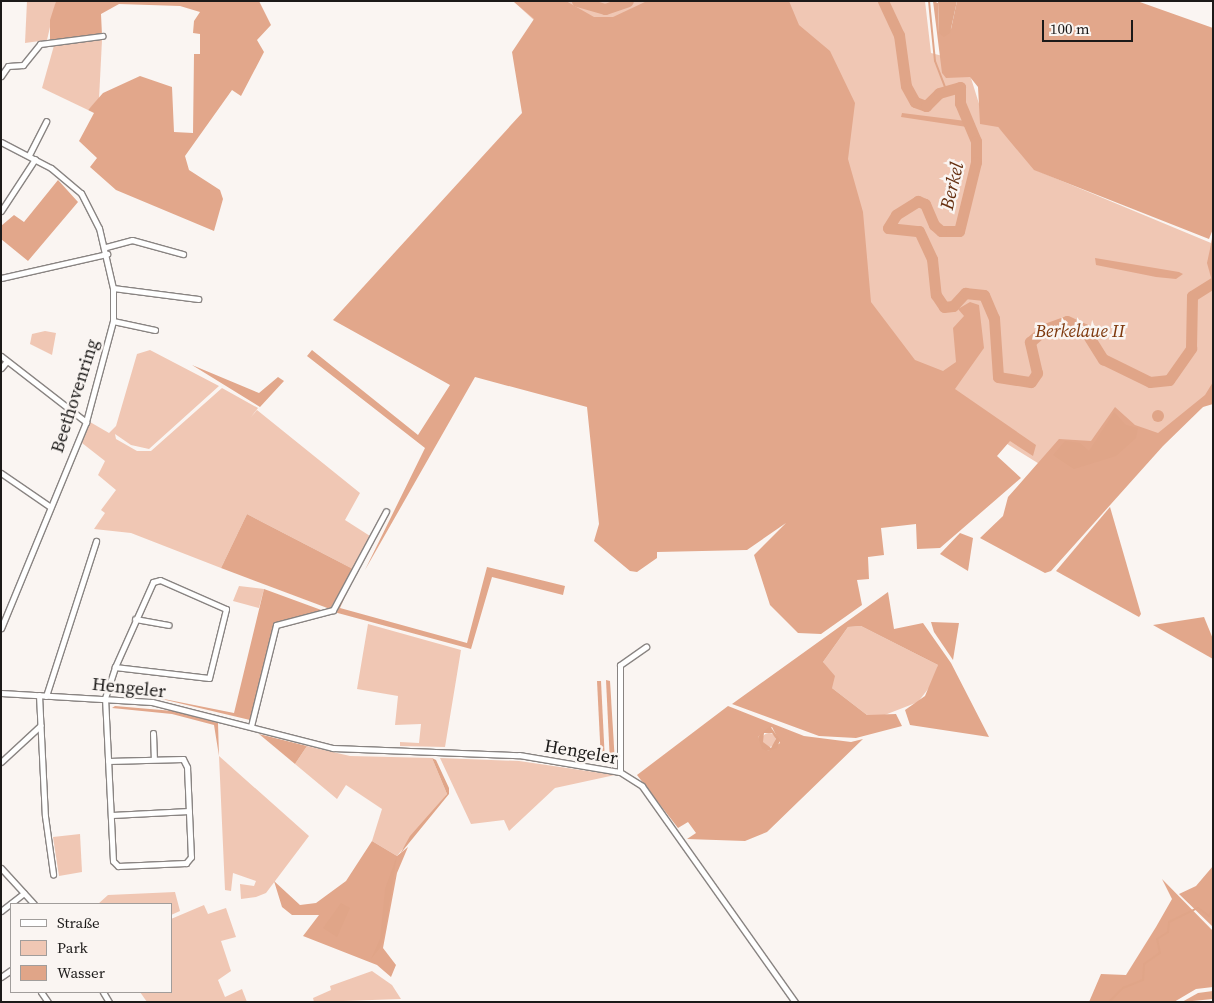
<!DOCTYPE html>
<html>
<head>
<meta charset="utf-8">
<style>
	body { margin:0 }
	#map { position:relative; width:1214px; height:1003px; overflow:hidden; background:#faf5f2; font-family:"Source Serif 4",serif }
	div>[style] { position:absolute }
	.green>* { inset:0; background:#f0c7b4 }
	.round { border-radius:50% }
	.forest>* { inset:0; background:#e2a78b }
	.water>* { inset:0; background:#e0a588 }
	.stream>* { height:2px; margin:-1px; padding:0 1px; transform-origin:1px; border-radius:1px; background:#e0a588 }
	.river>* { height:11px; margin:-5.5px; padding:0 5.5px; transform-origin:5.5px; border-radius:5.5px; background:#e0a588 }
	.roads { filter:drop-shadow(1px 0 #898482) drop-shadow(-1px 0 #898482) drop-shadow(0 1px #898482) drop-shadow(0 -1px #898482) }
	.minor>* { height:5px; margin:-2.5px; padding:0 2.5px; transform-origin:2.5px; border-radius:2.5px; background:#fff }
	span { translate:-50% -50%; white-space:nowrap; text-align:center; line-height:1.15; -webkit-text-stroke:5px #faf5f2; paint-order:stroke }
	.park-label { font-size:18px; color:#7d370b; font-style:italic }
	.street-label { font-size:18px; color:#1c1a19 }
	.water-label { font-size:19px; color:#652f10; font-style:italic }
	.frame { position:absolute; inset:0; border:2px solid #1c1a19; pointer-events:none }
	.legend { position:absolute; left:10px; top:903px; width:162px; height:90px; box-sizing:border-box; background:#faf5f2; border:1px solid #a19d9b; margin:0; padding:6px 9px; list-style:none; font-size:15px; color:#1c1a19 }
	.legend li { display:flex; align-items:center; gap:10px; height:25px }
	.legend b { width:25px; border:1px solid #a19d9b }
	.scale { position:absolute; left:1042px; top:20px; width:91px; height:22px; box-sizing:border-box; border:2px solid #1c1a19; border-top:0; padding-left:6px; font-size:15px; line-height:18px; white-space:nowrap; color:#1c1a19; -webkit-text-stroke:4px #faf5f2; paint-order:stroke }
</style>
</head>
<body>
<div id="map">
	<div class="green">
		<i style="clip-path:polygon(27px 1px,56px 1px,47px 40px,25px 43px)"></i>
		<i style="clip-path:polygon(513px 1px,925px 1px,931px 53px,966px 62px,980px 107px,1038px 171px,1211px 243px,1213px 231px,1213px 399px,1172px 431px,1041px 465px,945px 405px,652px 19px,537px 23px)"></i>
		<i style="clip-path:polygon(102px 40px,99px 99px,88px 110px,42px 88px,55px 42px)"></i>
		<i style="clip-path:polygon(45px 331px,56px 333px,52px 355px,30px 344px,32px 334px)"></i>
		<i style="clip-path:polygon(150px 350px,219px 386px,149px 449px,131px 445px,115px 434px,116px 439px,137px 451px,151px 451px,222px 388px,258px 408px,251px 417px,257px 410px,360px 493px,345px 520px,370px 536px,353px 569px,247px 514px,221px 568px,131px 533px,94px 529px,105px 513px,101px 510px,116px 490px,98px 475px,105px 461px,82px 443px,90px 422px,109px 433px,116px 426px,137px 354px)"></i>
		<i style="clip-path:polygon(239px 586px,264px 589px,259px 608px,233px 601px)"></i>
		<i style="clip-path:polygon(368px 624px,461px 650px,445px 747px,400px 746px,400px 742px,419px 743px,421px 724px,395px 725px,398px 696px,357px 689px)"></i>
		<i style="clip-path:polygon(861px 626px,938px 665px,935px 680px,918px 702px,877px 718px,867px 715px,832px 688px,823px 662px,848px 627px)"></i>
		<i class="round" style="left:762px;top:733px;width:14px;height:14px"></i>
		<i style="clip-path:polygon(307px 746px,350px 756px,432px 758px,447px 794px,397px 856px,372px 841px,382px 809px,346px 785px,337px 799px,295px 764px)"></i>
		<i style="clip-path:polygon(219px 756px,309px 836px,266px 893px,256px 897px,241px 899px,240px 884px,254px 886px,256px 881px,233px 873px,231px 891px,225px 890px)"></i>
		<i style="clip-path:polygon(440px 758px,519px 761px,615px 775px,555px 788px,509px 831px,504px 820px,471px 824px)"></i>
		<i style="clip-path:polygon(80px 834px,82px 872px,59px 876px,53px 837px)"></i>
		<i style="clip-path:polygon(175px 892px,180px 911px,171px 915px,171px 904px,98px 904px,108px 895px)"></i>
		<i style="clip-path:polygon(204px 905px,208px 914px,226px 908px,236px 937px,221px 941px,231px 971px,218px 980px,225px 997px,242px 989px,247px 1002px,147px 1002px,140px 992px,171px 992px,171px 919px)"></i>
		<i style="clip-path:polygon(372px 971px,392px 985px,401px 999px,314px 1002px,313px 998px,331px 990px,330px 986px)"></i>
	</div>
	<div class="forest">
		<i style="clip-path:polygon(56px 1px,259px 1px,271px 25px,257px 40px,264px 52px,241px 96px,232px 90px,185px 156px,189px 170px,220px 190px,223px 199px,214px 231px,116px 190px,90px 167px,97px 158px,79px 141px,94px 113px,88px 110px,103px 93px,140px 76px,172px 87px,174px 132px,193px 133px,194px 54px,200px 54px,200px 34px,193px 33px,194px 21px,200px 12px,180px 6px,119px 4px,101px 14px,102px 35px,50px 40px,50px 20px)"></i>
		<i style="clip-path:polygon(513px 1px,566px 1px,594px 17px,613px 17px,647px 1px,789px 1px,799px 25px,830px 51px,855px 103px,848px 159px,863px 212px,871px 302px,915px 360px,943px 371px,956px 362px,953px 328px,964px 316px,958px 309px,970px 302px,979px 305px,984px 348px,955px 389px,1036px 445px,1033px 456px,1010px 441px,997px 456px,1021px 478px,940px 548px,917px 549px,916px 524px,881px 528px,884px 555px,868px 557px,869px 579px,857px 580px,862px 605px,821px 634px,798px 633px,770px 605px,754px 555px,786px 523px,747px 550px,657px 552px,657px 558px,637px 572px,630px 571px,594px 541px,599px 524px,587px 407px,475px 377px,365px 570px,425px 448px,307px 356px,312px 350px,418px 435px,450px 385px,333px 320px,522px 113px,512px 52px,534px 19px)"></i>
		<i style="clip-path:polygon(933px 1px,938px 3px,939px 33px,951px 29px,957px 1px,1137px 1px,1213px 28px,1213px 229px,1209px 239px,1034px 170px,998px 127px,980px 124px,978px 87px,970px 77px,946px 78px,942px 73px)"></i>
		<i style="clip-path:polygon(902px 113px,966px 121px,967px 127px,901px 117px)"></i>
		<i style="clip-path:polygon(58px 180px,78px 202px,28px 261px,1px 239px,1px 226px,14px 215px,24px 222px)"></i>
		<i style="clip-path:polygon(1213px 235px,1213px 280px,1212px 281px,1207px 263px)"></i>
		<i style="clip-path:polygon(1095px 258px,1179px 272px,1183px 274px,1176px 279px,1156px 277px,1096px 265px)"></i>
		<i style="clip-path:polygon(192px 365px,259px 393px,278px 377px,284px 381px,260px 407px)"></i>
		<i style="clip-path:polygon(1213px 382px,1213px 404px,1203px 407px,1163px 446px,1051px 571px,1045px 573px,980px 538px,1003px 516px,1008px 497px,1059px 439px,1091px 441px,1115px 407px,1135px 425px,1158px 433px,1205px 395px)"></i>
		<i style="clip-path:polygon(1110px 507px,1141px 614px,1139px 617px,1056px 571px)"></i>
		<i style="clip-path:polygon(247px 514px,353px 569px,330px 609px,221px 568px)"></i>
		<i style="clip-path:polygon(960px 533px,973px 538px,968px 571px,940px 554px)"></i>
		<i style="clip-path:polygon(487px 567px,565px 586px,563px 595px,492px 577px,471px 649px,334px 612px,354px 577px,340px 608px,467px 643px)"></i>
		<i style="clip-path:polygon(264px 589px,324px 611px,274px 624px,250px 720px,149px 696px,234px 713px)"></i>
		<i style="clip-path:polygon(888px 592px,894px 629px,923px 623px,951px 663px,989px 737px,910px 725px,905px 710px,925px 696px,938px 665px,861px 626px,848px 627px,823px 662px,835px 676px,832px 688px,867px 715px,896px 714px,902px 726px,856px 738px,819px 736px,732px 704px)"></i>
		<i style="clip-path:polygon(1204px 617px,1213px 639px,1213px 659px,1153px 625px)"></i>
		<i style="clip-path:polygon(931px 622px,959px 623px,953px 660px,934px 632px)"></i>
		<i style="clip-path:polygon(606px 680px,610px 681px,615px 763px,610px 763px)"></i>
		<i style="clip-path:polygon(597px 681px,601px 681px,605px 762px,601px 761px)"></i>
		<i style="clip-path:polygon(115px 706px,173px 711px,218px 723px,219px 756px,214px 725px,172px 714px,112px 708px)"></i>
		<i style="clip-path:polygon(evenodd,728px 706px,804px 736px,851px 742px,863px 739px,767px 832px,745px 841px,687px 839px,696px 833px,688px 822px,678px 828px,637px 775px,728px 706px,772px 727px,780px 743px,768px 751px,758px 737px,772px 727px)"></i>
		<i style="clip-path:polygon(259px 734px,307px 746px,295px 764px)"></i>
		<i style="clip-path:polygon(372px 841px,397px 856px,408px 847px,397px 873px,383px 948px,396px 965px,391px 977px,377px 965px,303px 936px,319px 915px,292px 915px,282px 907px,274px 881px,300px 905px,316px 903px,346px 881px)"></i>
		<i style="clip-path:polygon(1213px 866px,1213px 927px,1179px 894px,1196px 886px)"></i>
		<i style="clip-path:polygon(1162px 879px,1213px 931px,1213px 987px,1196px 989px,1174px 1002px,1089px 1002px,1101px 974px,1126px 975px,1156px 927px,1172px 899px)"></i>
		<i style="clip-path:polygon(1213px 991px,1213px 999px,1182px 1002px,1198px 993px)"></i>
	</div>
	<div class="water">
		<i style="clip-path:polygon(938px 1px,957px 1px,950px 33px,944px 37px,939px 33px)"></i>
		<i class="round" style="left:1152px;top:410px;width:12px;height:12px"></i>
		<i style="clip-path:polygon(1114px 412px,1126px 425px,1138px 428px,1136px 438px,1116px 456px,1074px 469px,1053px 455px,1065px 441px,1080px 443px,1089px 451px)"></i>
		<i style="clip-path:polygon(evenodd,770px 726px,780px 740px,777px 748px,768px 751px,762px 749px,758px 737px,770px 726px,764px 733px,772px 733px,776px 739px,771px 748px,763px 742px,764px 733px)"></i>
		<i style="clip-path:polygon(432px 758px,436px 760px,449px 788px,449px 794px,400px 854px,410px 836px,447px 794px)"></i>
		<i style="clip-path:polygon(397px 856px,385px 932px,380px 948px,371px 959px,380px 939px,385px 889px)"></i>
		<i style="clip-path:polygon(341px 903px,350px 908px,337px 937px,323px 928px)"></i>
	</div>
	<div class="stream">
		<i style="left:929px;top:1px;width:60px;rotate:84.3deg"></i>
		<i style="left:935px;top:61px;width:31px;rotate:69deg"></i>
		<i style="left:1213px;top:876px;width:7px;rotate:90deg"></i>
		<i style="left:1109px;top:1002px;width:20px;rotate:-45deg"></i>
		<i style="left:1123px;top:988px;width:22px;rotate:-22deg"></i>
		<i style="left:1143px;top:980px;width:16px;rotate:-86deg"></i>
		<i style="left:1144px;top:964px;width:19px;rotate:-35deg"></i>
		<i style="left:1160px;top:953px;width:14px;rotate:-102deg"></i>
		<i style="left:1157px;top:939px;width:13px;rotate:-32deg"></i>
		<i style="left:1168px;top:932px;width:10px;rotate:-84deg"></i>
		<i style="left:1169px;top:922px;width:32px;rotate:-26deg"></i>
		<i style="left:1198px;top:908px;width:14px;rotate:36deg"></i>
		<i style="left:1209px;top:916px;width:9px;rotate:-63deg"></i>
	</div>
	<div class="river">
		<i style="left:577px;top:1px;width:29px;rotate:16deg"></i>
		<i style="left:605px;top:9px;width:24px;rotate:-19deg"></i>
		<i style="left:883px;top:1px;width:38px;rotate:65deg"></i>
		<i style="left:899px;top:35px;width:51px;rotate:82.2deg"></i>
		<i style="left:906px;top:86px;width:18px;rotate:61deg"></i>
		<i style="left:915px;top:102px;width:12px;rotate:20deg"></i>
		<i style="left:926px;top:106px;width:18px;rotate:-45deg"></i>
		<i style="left:939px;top:93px;width:22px;rotate:-16deg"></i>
		<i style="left:960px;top:87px;width:16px;rotate:90deg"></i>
		<i style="left:960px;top:103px;width:41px;rotate:67.2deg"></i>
		<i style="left:976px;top:141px;width:21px;rotate:90deg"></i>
		<i style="left:976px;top:162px;width:71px;rotate:103.8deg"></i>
		<i style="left:959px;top:231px;width:18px;rotate:180deg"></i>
		<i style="left:941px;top:231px;width:9px;rotate:-139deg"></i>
		<i style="left:934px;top:225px;width:23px;rotate:-113deg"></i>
		<i style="left:925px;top:204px;width:8px;rotate:-157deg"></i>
		<i style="left:918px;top:201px;width:26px;rotate:148deg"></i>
		<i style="left:896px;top:215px;width:15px;rotate:122deg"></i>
		<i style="left:888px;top:228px;width:31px;rotate:6deg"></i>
		<i style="left:919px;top:231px;width:31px;rotate:65deg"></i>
		<i style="left:932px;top:259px;width:36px;rotate:84deg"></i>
		<i style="left:936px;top:295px;width:14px;rotate:56deg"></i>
		<i style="left:944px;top:307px;width:9px;rotate:-6deg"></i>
		<i style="left:953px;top:306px;width:18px;rotate:-47deg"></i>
		<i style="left:965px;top:293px;width:19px;rotate:6deg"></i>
		<i style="left:984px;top:295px;width:25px;rotate:67deg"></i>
		<i style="left:994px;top:318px;width:59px;rotate:86.1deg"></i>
		<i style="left:998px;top:377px;width:33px;rotate:9deg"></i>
		<i style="left:1031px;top:382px;width:11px;rotate:-56deg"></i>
		<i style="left:1037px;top:373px;width:32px;rotate:-103deg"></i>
		<i style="left:1030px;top:342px;width:20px;rotate:-41deg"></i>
		<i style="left:1045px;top:329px;width:23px;rotate:-20deg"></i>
		<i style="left:1067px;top:321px;width:19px;rotate:25deg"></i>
		<i style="left:1084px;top:329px;width:36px;rotate:58deg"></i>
		<i style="left:1103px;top:359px;width:52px;rotate:26.1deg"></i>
		<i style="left:1150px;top:382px;width:19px;rotate:-6deg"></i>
		<i style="left:1169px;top:380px;width:39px;rotate:-55deg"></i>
		<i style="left:1191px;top:348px;width:52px;rotate:-88.9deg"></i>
		<i style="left:1192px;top:296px;width:25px;rotate:-32deg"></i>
	</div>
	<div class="roads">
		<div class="minor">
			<i style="left:1px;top:76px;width:12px;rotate:-55deg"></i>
			<i style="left:8px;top:66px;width:15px;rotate:-4deg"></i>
			<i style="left:23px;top:65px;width:27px;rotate:-51deg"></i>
			<i style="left:40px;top:44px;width:63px;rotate:-7.4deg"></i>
			<i style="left:1px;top:142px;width:56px;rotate:27.5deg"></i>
			<i style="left:51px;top:168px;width:39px;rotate:40deg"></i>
			<i style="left:81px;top:193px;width:39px;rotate:63deg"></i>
			<i style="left:99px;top:228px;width:62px;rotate:76.9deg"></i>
			<i style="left:113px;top:288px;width:33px;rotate:90deg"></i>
			<i style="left:113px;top:321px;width:105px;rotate:105deg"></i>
			<i style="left:86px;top:422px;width:223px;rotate:112.4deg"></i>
			<i style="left:29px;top:155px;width:38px;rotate:-63deg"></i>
			<i style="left:1px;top:211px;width:62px;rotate:-56.8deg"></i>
			<i style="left:106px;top:247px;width:27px;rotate:-15deg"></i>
			<i style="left:132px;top:240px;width:53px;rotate:15.4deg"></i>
			<i style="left:1px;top:278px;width:109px;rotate:-12.8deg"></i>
			<i style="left:113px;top:288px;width:86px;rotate:7.4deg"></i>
			<i style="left:113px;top:321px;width:43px;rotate:12.1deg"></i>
			<i style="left:1px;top:356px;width:108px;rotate:37.8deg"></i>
			<i style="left:1px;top:368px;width:9px;rotate:-49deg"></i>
			<i style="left:1px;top:473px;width:58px;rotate:34.5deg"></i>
			<i style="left:135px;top:619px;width:34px;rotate:10deg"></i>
			<i style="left:1px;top:693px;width:151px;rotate:3.4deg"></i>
			<i style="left:152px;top:702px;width:187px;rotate:14.3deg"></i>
			<i style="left:333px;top:748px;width:186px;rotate:2.2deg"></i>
			<i style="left:519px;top:755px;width:102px;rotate:9.6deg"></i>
			<i style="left:620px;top:772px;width:26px;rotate:32deg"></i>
			<i style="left:642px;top:786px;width:265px;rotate:54.7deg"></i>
			<i style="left:39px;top:695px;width:121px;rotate:87.2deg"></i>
			<i style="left:45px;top:816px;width:59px;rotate:82.1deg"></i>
			<i style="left:46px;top:696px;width:163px;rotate:-72.1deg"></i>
			<i style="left:251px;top:726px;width:104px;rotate:-76.1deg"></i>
			<i style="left:276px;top:625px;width:59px;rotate:-14.7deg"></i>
			<i style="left:333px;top:610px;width:112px;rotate:-61.8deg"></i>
			<i style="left:153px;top:733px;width:26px;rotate:88deg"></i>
			<i style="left:108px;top:761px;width:75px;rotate:-1.5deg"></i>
			<i style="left:183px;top:759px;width:9px;rotate:63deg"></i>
			<i style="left:187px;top:767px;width:90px;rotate:87.5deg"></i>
			<i style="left:191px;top:857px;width:8px;rotate:130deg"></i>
			<i style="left:186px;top:863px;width:68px;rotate:177.5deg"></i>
			<i style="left:118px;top:866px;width:7px;rotate:-135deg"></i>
			<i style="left:113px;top:861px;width:163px;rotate:-92.8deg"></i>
			<i style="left:105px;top:698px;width:33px;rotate:-72deg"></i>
			<i style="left:115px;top:667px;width:93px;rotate:-65.9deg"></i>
			<i style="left:153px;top:582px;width:7px;rotate:-16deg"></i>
			<i style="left:160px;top:580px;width:72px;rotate:23.7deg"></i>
			<i style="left:226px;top:609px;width:71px;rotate:103.8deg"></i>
			<i style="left:209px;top:678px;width:95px;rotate:-173.3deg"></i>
			<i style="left:1px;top:762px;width:54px;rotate:-42.8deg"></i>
			<i style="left:620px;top:772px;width:107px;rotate:-90deg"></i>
			<i style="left:620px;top:665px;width:32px;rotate:-35deg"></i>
			<i style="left:112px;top:815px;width:77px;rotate:-3deg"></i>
			<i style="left:1px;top:868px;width:49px;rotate:47.5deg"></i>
			<i style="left:1px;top:911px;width:29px;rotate:-38deg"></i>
			<i style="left:1px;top:977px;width:12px;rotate:-35deg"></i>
			<i style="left:41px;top:992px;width:12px;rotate:55deg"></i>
			<i style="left:103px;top:992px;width:12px;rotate:59deg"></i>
		</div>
	</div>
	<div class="park-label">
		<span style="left:1080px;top:331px">Berkelaue II</span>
	</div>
	<div class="street-label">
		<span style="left:75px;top:396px;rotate:-72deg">Beethovenring</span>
		<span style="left:129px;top:688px;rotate:6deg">Hengeler</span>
		<span style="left:581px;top:752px;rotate:10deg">Hengeler</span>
	</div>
	<div class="water-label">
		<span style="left:952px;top:186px;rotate:-77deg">Berkel</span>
	</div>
	<div class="frame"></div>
	<ul class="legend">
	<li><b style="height:6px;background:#fff"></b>Straße</li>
	<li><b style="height:14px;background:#f0c7b4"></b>Park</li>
	<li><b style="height:14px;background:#e0a588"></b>Wasser</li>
	</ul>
	<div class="scale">100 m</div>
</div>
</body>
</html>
